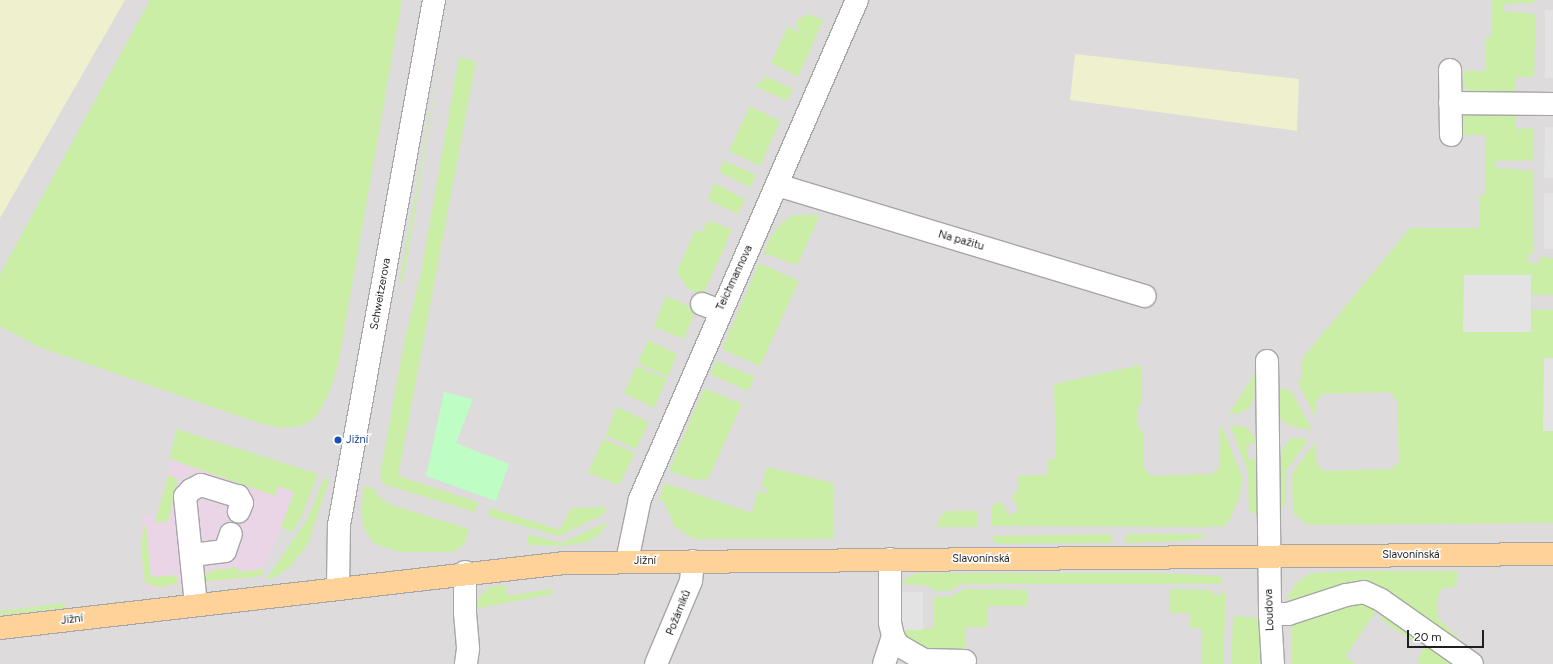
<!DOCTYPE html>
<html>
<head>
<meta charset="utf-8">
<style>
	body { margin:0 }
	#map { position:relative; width:1553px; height:664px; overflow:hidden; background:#f0ece4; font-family:Figtree,sans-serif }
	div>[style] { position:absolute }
	.residential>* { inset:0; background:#dddbdc }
	.industrial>* { inset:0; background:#ead5e6 }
	.farmland>* { inset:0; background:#eef0ce }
	.grass>* { inset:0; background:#caeea6 }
	.park>* { inset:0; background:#befdc3 }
	.parking>* { inset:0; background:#e3e3e3 }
	.roads { filter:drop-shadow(1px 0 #a6a6a6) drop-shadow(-1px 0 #a6a6a6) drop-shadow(0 1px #a6a6a6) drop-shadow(0 -1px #a6a6a6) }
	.minor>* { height:22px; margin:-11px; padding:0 11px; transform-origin:11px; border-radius:11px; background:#fff }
	.major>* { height:22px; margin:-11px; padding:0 11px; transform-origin:11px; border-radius:11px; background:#ffd29a }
	.dots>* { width:11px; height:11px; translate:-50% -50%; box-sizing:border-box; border:2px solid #fff; border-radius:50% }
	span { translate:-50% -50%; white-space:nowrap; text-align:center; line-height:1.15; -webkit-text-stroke:3px #fff; paint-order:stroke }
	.street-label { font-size:11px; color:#1f1f1f }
	.transit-label { font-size:11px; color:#164399 }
	.left { translate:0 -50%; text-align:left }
	.scale { position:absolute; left:1407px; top:630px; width:77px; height:18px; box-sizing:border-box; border:2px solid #1f1f1f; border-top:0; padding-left:5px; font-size:12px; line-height:14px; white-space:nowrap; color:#1f1f1f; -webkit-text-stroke:3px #fff; paint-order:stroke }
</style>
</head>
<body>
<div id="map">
	<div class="residential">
		<i style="clip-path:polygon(0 0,1553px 0,1553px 664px,0 664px)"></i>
	</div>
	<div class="industrial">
		<i style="clip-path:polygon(174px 448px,294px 492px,272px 552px,263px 568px,258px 573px,250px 574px,250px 579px,147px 591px,141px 547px,143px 514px,156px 517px)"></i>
	</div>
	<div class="farmland">
		<i style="clip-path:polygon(0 0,125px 0,0 218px)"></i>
		<i style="clip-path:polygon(1075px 54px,1299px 79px,1297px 131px,1070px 100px)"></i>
	</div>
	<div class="grass">
		<i style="clip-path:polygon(150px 0,402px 0,338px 365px,329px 393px,317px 416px,302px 426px,279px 428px,262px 424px,39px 347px,0 326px,0 274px)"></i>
		<i style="clip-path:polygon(1492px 0,1535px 0,1534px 3px,1503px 4px,1503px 11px,1536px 14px,1534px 77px,1516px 77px,1515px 94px,1472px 93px,1463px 86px,1463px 71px,1486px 71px,1486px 37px,1492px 37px)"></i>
		<i style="clip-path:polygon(809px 14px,823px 20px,798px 77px,771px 63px,788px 26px,797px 32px,800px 31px,796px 27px,797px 20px)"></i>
		<i style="clip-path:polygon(441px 54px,406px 264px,402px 283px,399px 284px)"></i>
		<i style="clip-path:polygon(459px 57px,476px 61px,398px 476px,478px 502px,475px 512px,383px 484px,380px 475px,405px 339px,421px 273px)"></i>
		<i style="clip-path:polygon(765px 76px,793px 89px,787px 101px,755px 86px,756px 83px,761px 83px)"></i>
		<i style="clip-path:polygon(747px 105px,780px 121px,760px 166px,729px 151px,749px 108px)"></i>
		<i style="clip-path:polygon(1466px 114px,1515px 114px,1515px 129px,1534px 128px,1533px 160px,1496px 161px,1496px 168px,1534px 171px,1533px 254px,1528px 254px,1528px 262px,1539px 264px,1540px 257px,1553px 258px,1553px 295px,1531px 295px,1531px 275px,1463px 332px,1531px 332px,1531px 310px,1553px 310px,1553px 358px,1544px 359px,1543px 430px,1553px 431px,1553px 523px,1308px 525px,1293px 513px,1292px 473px,1315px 443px,1317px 464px,1324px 471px,1391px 469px,1399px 462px,1397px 400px,1389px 392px,1323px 394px,1315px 402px,1315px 417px,1297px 381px,1301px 381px,1301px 360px,1410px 228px,1479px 228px,1479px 195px,1485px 195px,1485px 135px,1461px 135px,1462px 120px)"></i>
		<i style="clip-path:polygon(724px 161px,756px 175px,751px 187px,719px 172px)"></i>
		<i style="clip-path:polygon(714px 183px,745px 199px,738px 214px,708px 200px)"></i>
		<i style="clip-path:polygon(795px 215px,820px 215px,797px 265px,763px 253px,774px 232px,784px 221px)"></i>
		<i style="clip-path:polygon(714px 222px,732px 230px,703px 295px,688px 289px,677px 272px,695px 230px,702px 232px,706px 223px)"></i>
		<i style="clip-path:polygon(759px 263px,799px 281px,760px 366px,722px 349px)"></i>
		<i style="clip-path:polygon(666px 296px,696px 309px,684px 339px,654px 327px)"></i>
		<i style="clip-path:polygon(648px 340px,677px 354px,668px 377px,638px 363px)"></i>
		<i style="clip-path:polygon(716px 361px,755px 377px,748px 391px,710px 374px)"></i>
		<i style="clip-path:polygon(1141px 365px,1142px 401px,1138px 407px,1138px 427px,1143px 432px,1144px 469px,1151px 476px,1213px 474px,1220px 467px,1219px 429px,1222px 426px,1243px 479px,1238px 501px,1228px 523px,1224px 526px,1205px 527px,992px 526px,992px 506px,1001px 501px,1009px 516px,1019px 509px,1011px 496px,1017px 492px,1019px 484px,1017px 476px,1048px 475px,1048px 459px,1056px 459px,1054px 384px)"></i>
		<i style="clip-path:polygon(636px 366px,667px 379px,654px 408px,624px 393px)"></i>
		<i style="clip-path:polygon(1255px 373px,1254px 397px,1250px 407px,1241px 413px,1229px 414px)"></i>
		<i style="clip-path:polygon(704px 388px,742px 404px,708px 479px,696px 480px,669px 471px)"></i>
		<i style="clip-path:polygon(1279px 388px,1291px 390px,1312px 430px,1294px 427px,1281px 420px,1278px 408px)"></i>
		<i style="clip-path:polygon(617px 407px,649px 422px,636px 449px,605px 435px)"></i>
		<i style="clip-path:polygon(1230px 425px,1246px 427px,1254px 436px,1256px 444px,1248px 444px,1248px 459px,1257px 460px,1257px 514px,1249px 512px,1248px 471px)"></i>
		<i style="clip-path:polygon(176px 429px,318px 474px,300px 520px,292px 532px,281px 527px,294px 492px,277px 486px,276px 496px,170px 459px)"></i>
		<i style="clip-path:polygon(1291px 438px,1309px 439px,1286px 471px,1286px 506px,1280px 508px,1281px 451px)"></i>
		<i style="clip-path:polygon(603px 439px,635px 453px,619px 485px,588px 473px)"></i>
		<i style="clip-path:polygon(767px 467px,833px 483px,833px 539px,697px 539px,689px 536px,674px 526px,664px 501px,659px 501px,664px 483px,752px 513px,758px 491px,767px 493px,767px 489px,761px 486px)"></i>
		<i style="clip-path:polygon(168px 475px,178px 479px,168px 521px,155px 523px)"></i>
		<i style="clip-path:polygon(324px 478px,329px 479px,308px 544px,289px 568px,269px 580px,267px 578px,308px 518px)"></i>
		<i style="clip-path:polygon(364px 486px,373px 488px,379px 497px,391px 505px,469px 529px,465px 543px,455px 551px,445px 552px,400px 552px,378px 545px,372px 541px,364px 528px,361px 510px)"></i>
		<i style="clip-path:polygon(607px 507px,603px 515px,559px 536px,488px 516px,490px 508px,560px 530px,571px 508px)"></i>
		<i style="clip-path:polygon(946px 511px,977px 511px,977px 527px,936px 527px,941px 516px)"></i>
		<i style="clip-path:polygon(609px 521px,600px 534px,587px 542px,562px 546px,528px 545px,527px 534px,562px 543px)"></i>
		<i style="clip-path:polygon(146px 525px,151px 577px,176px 575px,179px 584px,159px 588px,145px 583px,141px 547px,144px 526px)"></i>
		<i style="clip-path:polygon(1112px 534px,1111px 543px,1002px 544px,994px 542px,992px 536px)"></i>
		<i style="clip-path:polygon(1126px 534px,1203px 534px,1203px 538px,1182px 541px,1125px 543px)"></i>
		<i style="clip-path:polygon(240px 567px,236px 572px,265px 569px,262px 575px,257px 577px,204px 582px,206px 574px,212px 570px)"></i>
		<i style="clip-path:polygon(1355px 571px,1458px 571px,1458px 582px,1454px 587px,1442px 588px,1437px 599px,1438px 618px,1460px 640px,1462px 645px,1369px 585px,1292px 602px,1287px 597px,1296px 583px,1311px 573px)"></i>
		<i style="clip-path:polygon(917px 573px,1150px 573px,1221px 576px,1221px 584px,961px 584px,950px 591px,935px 591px,926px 585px,902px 584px,908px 577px)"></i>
		<i style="clip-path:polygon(506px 585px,507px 596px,552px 589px,553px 594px,474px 609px,475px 602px,489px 587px)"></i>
		<i style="clip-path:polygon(963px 589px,1027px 590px,1028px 606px,987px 606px,987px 627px,965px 627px,965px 651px,929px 651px,908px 641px,903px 630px,934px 628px,934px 597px,951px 597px)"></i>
		<i style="clip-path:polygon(1169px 589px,1212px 590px,1212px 594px,1221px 595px,1221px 591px,1226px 591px,1223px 664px,1202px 664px,1202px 628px,1190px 628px,1190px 613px,1169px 613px)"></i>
		<i style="clip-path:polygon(1353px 599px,1378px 608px,1345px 657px,1356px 664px,1292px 664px,1292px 623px)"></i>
		<i style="clip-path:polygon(65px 603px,63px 608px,0 615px,0 611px)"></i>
		<i style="clip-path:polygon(1384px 613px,1420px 637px,1416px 643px,1380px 619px)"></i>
		<i style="clip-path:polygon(1233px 616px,1259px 618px,1259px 664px,1231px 664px)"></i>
		<i style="clip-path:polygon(1427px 642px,1431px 649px,1452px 664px,1421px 664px,1417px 661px)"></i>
	</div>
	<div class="park">
		<i style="clip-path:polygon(444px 392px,473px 399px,456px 443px,509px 464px,496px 501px,426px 476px)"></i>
	</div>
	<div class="parking">
		<i style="clip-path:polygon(1545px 10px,1553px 10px,1553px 78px,1545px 78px)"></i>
		<i style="clip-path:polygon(1545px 127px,1553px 127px,1553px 178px,1544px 178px)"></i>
		<i style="clip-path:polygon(1544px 193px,1553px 193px,1553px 249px,1544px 249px)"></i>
		<i style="clip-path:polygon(1464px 275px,1531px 275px,1531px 332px,1463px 332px)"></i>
		<i style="clip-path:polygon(1544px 358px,1553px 358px,1553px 431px,1543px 431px)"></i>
		<i style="clip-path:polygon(902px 592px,923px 592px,923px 630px,902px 630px)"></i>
	</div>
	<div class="roads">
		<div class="minor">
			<i style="left:1450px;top:70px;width:65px;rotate:89.1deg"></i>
			<i style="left:1450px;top:103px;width:103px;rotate:0.6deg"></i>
			<i style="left:777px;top:185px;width:384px;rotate:16.8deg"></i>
			<i style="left:702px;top:304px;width:19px;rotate:21deg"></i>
			<i style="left:1267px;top:361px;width:253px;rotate:89.3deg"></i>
			<i style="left:1270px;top:614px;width:50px;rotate:86.6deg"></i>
			<i style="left:192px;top:555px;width:33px;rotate:-7deg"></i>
			<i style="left:225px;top:551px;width:18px;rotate:-71deg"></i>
			<i style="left:890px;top:559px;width:64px;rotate:90deg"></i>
			<i style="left:890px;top:623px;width:13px;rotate:77deg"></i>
			<i style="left:893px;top:636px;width:10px;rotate:61deg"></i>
			<i style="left:898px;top:645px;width:30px;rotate:30deg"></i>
			<i style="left:924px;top:660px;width:41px;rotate:1.4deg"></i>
			<i style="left:627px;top:561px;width:63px;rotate:-78.2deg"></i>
			<i style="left:640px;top:499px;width:544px;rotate:-66.5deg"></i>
			<i style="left:465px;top:572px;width:41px;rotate:90deg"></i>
			<i style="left:465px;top:613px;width:36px;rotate:85deg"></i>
			<i style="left:468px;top:649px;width:15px;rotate:98deg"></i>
			<i style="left:338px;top:588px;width:63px;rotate:-89.1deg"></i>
			<i style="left:339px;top:525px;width:534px;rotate:-79.74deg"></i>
			<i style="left:196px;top:605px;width:109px;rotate:-95.8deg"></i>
			<i style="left:185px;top:497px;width:9px;rotate:-49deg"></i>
			<i style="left:191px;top:490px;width:11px;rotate:-27deg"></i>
			<i style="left:201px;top:485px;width:39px;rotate:17deg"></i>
			<i style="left:238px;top:496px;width:8px;rotate:60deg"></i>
			<i style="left:242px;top:503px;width:9px;rotate:111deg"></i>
			<i style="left:1270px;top:614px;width:18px"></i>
			<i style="left:1288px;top:614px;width:61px;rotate:-18.1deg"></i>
			<i style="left:1346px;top:595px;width:18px;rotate:-9deg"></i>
			<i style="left:1364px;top:592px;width:19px;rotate:25deg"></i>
			<i style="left:1381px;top:600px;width:111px;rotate:35.1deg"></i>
			<i style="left:656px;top:664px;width:90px;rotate:-67.1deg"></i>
			<i style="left:691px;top:581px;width:20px;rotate:-84deg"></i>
			<i style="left:884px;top:664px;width:29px;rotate:-72deg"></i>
		</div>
		<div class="major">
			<i style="left:0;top:628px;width:568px;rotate:-6.57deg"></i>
			<i style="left:564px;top:563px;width:989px;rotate:-0.52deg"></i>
		</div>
	</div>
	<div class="dots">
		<i style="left:338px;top:440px;background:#1a4fb4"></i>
	</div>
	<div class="street-label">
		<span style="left:961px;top:241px;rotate:16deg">Na pažitu</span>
		<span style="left:735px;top:278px;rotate:-65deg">Teichmannova</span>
		<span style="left:381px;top:294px;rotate:-80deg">Schweitzerova</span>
		<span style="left:1411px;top:555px">Slavonínská</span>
		<span style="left:981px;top:559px">Slavonínská</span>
		<span style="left:645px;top:561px">Jižní</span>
		<span style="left:1270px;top:610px;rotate:-92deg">Loudova</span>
		<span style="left:679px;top:613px;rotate:-68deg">Požárníků</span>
		<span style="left:72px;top:620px;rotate:-7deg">Jižní</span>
	</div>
	<div class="transit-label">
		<span class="left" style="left:346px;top:440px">Jižní</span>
	</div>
	<div class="scale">20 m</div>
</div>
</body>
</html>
